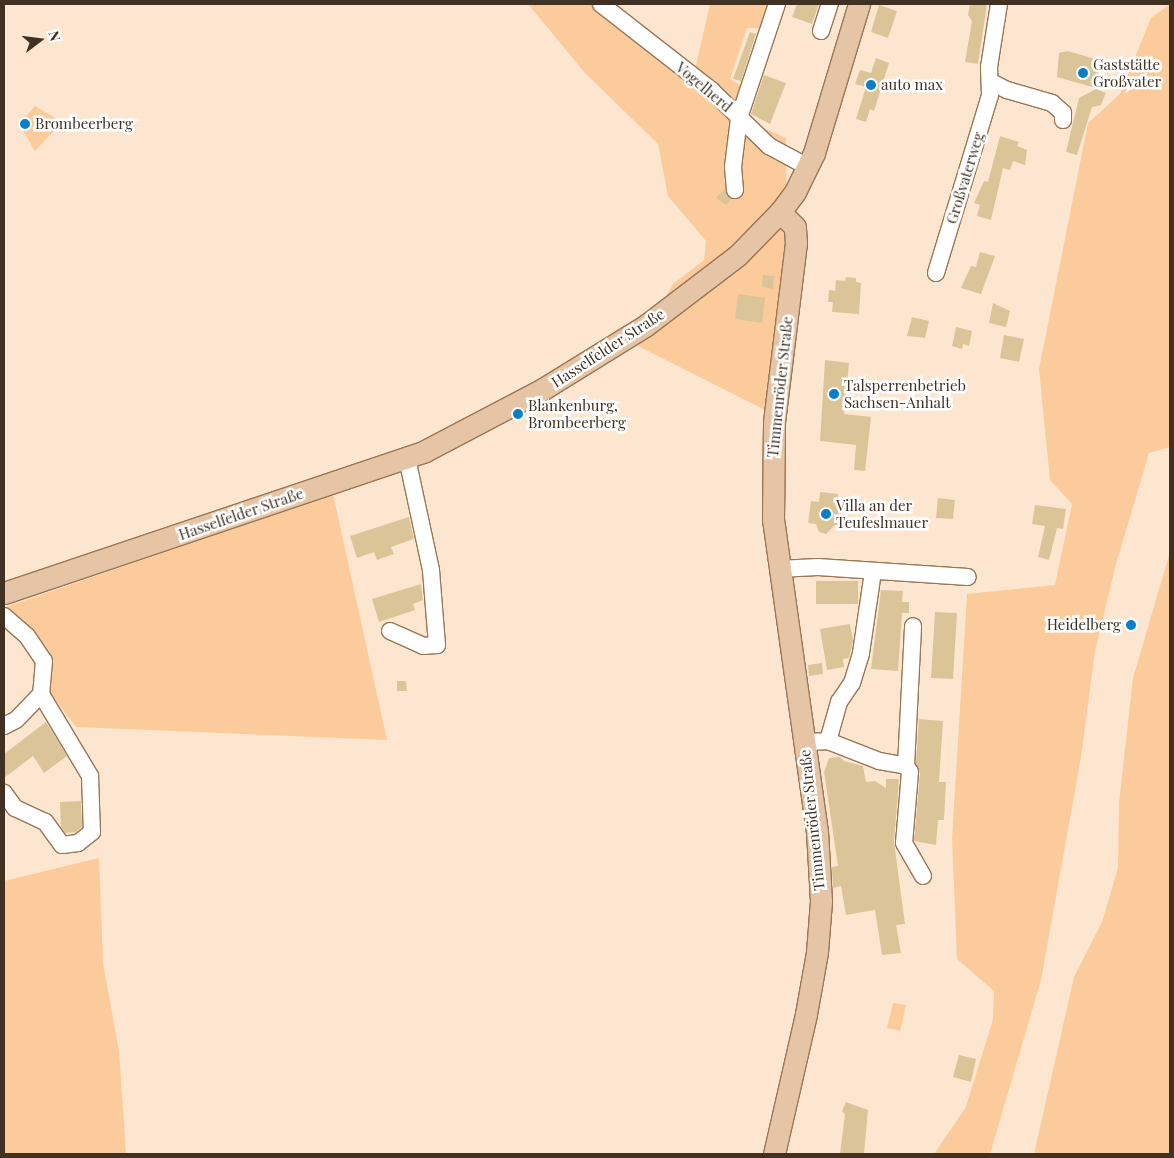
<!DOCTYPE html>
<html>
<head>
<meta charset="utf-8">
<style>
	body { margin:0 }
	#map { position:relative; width:1174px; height:1158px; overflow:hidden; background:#fde6d0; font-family:"Playfair Display",serif }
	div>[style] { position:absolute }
	.green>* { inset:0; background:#fccb9b }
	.building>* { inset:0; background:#dbc598 }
	.roads { filter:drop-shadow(1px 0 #997654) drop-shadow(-1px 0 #997654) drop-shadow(0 1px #997654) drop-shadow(0 -1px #997654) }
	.minor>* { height:16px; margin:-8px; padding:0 8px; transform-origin:8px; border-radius:8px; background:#fff }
	.major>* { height:21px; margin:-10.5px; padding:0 10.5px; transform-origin:10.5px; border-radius:10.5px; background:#e5c5a6 }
	.dots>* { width:14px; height:14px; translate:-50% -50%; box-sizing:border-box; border:2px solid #fff; border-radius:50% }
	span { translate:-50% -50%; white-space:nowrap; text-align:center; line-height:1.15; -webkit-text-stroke:5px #fff; paint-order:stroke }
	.poi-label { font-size:15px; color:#403122 }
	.left { translate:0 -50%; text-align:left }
	.right { translate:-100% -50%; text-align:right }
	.street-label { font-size:15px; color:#403122 }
	.frame { position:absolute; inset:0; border:5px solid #403122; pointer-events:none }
	.north { position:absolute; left:15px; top:15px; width:50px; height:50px; -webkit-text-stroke:4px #fff; paint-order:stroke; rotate:75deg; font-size:14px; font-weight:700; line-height:20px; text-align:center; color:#403122 }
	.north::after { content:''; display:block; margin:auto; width:18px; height:22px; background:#403122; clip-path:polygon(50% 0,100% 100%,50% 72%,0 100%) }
</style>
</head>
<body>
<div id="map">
	<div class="green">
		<i style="clip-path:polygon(528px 4px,594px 4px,694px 74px,710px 4px,768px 4px,759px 28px,747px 28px,730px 79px,743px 87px,748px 121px,786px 138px,787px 262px,767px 411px,638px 346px,673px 284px,704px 260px,706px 241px,668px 196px,658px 144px,585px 73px)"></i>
		<i style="clip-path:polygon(1170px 4px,1170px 447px,1149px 453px,1116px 564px,1095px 651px,1081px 757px,1041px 980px,990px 1154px,934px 1154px,966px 1107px,993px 1019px,994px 991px,957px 959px,952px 839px,967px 594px,1055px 585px,1072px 504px,1050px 480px,1039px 369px,1088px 123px,1120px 94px,1151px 18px)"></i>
		<i style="clip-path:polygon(35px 106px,62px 122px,35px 151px,19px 124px)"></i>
		<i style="clip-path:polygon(333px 494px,387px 740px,76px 727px,48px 690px,50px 667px,6px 607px)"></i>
		<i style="clip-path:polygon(1170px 552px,1170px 1154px,1034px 1154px,1074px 977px,1102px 922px,1118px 868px,1119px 803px,1133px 678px)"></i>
		<i style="clip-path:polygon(99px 858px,103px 963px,119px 1051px,126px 1154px,4px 1154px,4px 881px)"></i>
		<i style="clip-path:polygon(893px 1003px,906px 1005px,900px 1031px,887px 1028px)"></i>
	</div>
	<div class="building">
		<i style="clip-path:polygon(797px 4px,819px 4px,812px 24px,792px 17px)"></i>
		<i style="clip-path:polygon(970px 4px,987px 4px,978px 64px,965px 62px,972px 21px,968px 15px)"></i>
		<i style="clip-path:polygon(879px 5px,897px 11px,888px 38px,871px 32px)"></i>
		<i style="clip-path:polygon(750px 32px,756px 34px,741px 81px,733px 79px)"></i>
		<i style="clip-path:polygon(1068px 51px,1102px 61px,1096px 88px,1057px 77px,1059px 53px)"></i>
		<i style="clip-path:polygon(876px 58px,889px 63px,874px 111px,870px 109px,866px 122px,856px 119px,866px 87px,855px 84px,860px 70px,871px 73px)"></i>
		<i style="clip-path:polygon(764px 75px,786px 83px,770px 124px,751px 114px)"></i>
		<i style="clip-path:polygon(1096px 89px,1106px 93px,1101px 105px,1092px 107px,1077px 155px,1066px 152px,1079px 98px)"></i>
		<i style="clip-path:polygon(1000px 136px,1019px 142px,1017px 146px,1027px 150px,1025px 165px,1013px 161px,1010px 170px,1003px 168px,991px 220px,977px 216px,980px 205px,974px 203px,984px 181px,988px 182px)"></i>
		<i style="clip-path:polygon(725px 188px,731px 199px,726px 205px,716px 198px)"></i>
		<i style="clip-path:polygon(980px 252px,995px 256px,981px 294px,961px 288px,971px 266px,976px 267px)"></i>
		<i style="clip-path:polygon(763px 275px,774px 276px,773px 289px,762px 287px)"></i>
		<i style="clip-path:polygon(846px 277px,856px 278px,856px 282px,861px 283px,859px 314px,832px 312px,833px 302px,828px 302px,829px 290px,835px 291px,836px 280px,845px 281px)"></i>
		<i style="clip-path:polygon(738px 294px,765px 298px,762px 323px,735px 319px)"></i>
		<i style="clip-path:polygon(993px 303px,1010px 311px,1006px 327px,989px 323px)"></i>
		<i style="clip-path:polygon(912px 317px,929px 321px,925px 338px,907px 336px)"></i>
		<i style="clip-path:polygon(956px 327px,972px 331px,969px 346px,963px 344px,962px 349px,952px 346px)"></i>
		<i style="clip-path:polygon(1004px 335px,1024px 339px,1019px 362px,1000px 358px)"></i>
		<i style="clip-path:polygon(825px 360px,849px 363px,844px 414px,871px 417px,865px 471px,854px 470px,856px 445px,820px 441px)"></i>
		<i style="clip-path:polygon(820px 492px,838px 494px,837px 505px,843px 506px,840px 526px,835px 525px,826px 534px,819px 532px,816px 524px,808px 523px,811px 501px,819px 502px)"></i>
		<i style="clip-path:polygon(938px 498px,955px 500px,953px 519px,936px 518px)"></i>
		<i style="clip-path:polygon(1035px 505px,1066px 509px,1063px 529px,1057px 528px,1049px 560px,1038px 557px,1045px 526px,1032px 524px)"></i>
		<i style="clip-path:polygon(409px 517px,414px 539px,391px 547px,394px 554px,377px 560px,374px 552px,357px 558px,350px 536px)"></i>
		<i style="clip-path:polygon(816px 581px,858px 581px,858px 604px,816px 604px)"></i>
		<i style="clip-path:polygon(421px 584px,423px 600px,413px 604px,415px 610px,379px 622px,372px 599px)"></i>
		<i style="clip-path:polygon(881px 590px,903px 591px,902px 602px,909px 602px,909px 613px,902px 613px,898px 671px,871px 669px)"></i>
		<i style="clip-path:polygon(935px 612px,957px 613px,953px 679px,931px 678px)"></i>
		<i style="clip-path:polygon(850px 624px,853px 641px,849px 658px,843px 659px,844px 667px,827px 670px,820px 629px)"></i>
		<i style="clip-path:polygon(822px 663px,823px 674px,809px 676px,808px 665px)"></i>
		<i style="clip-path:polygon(397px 681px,406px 681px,407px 691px,397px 691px)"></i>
		<i style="clip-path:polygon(919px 719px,943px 721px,939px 782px,946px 782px,944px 820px,938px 820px,936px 845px,914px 841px,920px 773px,916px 763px)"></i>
		<i style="clip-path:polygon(46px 722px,67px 756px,44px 773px,33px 756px,4px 778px,4px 754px)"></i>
		<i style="clip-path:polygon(840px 757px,844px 761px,863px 766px,866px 782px,875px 781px,886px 788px,886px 779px,899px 779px,894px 842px,905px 924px,896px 925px,901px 953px,882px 955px,875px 910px,846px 915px,841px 886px,833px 888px,832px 867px,838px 866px,824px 772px,829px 758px)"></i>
		<i style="clip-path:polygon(81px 801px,82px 827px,76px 832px,65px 833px,61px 827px,60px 802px)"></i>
		<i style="clip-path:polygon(959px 1055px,976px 1059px,971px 1082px,953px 1077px)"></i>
		<i style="clip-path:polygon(846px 1102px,868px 1110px,864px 1154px,840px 1154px,845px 1114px,842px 1111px)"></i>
	</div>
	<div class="roads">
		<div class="minor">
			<i style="left:601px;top:4px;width:140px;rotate:38deg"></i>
			<i style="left:711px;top:90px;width:81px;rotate:44deg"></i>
			<i style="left:769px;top:146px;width:44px;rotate:28.3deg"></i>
			<i style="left:821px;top:31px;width:28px;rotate:-72deg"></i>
			<i style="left:991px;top:82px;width:18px;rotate:27deg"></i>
			<i style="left:1007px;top:90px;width:47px;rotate:16.1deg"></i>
			<i style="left:1052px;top:103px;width:15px;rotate:42deg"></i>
			<i style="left:1063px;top:113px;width:7px;rotate:90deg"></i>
			<i style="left:735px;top:190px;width:23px;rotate:-95deg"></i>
			<i style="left:733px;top:167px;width:49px;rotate:-83deg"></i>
			<i style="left:739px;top:118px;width:120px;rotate:-71.6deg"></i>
			<i style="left:936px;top:273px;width:186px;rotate:-73.1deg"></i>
			<i style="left:990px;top:95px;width:28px;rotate:-92deg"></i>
			<i style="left:989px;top:67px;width:64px;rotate:-81deg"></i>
			<i style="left:778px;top:569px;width:40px;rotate:-2.9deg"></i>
			<i style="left:818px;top:567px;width:150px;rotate:3.8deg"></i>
			<i style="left:4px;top:616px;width:30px;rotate:41deg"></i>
			<i style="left:27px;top:636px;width:30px;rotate:56deg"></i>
			<i style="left:44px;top:661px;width:33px;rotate:95deg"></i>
			<i style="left:41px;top:694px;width:96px;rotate:59.1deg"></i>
			<i style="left:90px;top:776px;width:56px;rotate:88deg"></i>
			<i style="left:92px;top:832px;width:18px;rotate:142deg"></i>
			<i style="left:78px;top:843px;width:16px;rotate:173deg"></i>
			<i style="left:62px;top:845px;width:29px;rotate:-126deg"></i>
			<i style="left:45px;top:822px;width:33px;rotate:-155deg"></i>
			<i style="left:15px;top:808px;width:19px;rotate:-126deg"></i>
			<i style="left:390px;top:631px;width:36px;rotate:24deg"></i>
			<i style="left:423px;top:646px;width:14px;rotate:-4deg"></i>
			<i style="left:437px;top:645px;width:75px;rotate:-94.6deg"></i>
			<i style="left:431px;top:570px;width:115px;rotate:-102.1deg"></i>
			<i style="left:4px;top:726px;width:13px;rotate:-27deg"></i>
			<i style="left:16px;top:720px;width:36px;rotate:-46deg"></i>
			<i style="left:828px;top:741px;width:41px;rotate:-74.2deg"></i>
			<i style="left:839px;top:702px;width:23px;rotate:-56deg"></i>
			<i style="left:852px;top:683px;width:31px;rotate:-73deg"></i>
			<i style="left:861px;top:653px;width:82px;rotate:-81.6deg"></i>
			<i style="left:804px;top:742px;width:24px;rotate:-2deg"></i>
			<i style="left:828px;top:741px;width:55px;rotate:21.4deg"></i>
			<i style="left:879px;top:761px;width:27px;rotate:10deg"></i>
			<i style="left:906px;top:766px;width:140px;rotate:-87.1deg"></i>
			<i style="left:906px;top:766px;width:7px;rotate:56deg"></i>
			<i style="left:910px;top:772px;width:71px;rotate:94.8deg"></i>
			<i style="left:904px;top:843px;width:38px;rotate:60deg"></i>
		</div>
		<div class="major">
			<i style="left:4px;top:593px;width:444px;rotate:-18.6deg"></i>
			<i style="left:425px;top:451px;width:133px;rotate:-27.7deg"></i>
			<i style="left:543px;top:389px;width:120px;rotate:-31.7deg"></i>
			<i style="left:645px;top:326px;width:116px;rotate:-37.3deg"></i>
			<i style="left:737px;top:256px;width:62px;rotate:-45.7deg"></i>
			<i style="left:780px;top:212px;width:25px;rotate:-53deg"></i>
			<i style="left:795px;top:192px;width:43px;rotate:-64deg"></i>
			<i style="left:814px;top:153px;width:156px;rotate:-73.2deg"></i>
			<i style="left:774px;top:1154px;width:144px;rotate:-77.1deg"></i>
			<i style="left:806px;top:1014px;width:63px;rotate:-79.9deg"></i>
			<i style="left:817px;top:952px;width:51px;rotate:-85.5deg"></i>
			<i style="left:821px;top:901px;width:69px;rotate:-93.3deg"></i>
			<i style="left:817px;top:832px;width:315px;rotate:-98deg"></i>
			<i style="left:773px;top:520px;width:98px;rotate:-89.4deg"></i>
			<i style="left:774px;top:422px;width:180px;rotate:-83deg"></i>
			<i style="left:796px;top:243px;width:16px;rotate:-94deg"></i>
			<i style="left:795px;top:227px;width:21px;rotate:-135deg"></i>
		</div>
	</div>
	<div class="dots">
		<i style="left:1083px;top:73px;background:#067fc8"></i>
		<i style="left:871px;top:85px;background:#067fc8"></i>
		<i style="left:25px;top:124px;background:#067fc8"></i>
		<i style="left:834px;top:394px;background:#067fc8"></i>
		<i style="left:518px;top:414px;background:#067fc8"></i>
		<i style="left:826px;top:514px;background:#067fc8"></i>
		<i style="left:1131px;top:625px;background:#067fc8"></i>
	</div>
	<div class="poi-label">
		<span class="left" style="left:1093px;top:73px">Gaststätte<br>Großvater</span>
		<span class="left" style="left:881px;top:85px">auto max</span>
		<span class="left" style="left:35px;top:124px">Brombeerberg</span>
		<span class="left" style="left:844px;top:394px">Talsperrenbetrieb<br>Sachsen-Anhalt</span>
		<span class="left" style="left:528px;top:414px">Blankenburg,<br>Brombeerberg</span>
		<span class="left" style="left:836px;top:514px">Villa an der<br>Teufeslmauer</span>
		<span class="right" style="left:1121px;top:625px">Heidelberg</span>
	</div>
	<div class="street-label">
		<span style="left:704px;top:87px;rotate:40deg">Vogelherd</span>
		<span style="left:965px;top:178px;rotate:-73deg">Großvaterweg</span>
		<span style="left:608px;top:348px;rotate:-33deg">Hasselfelder Straße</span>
		<span style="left:780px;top:387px;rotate:-84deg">Timmenröder Straße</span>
		<span style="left:241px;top:514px;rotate:-19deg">Hasselfelder Straße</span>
		<span style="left:812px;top:820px;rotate:-96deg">Timmenröder Straße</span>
	</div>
	<div class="frame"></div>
	<div class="north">N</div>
</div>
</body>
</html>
